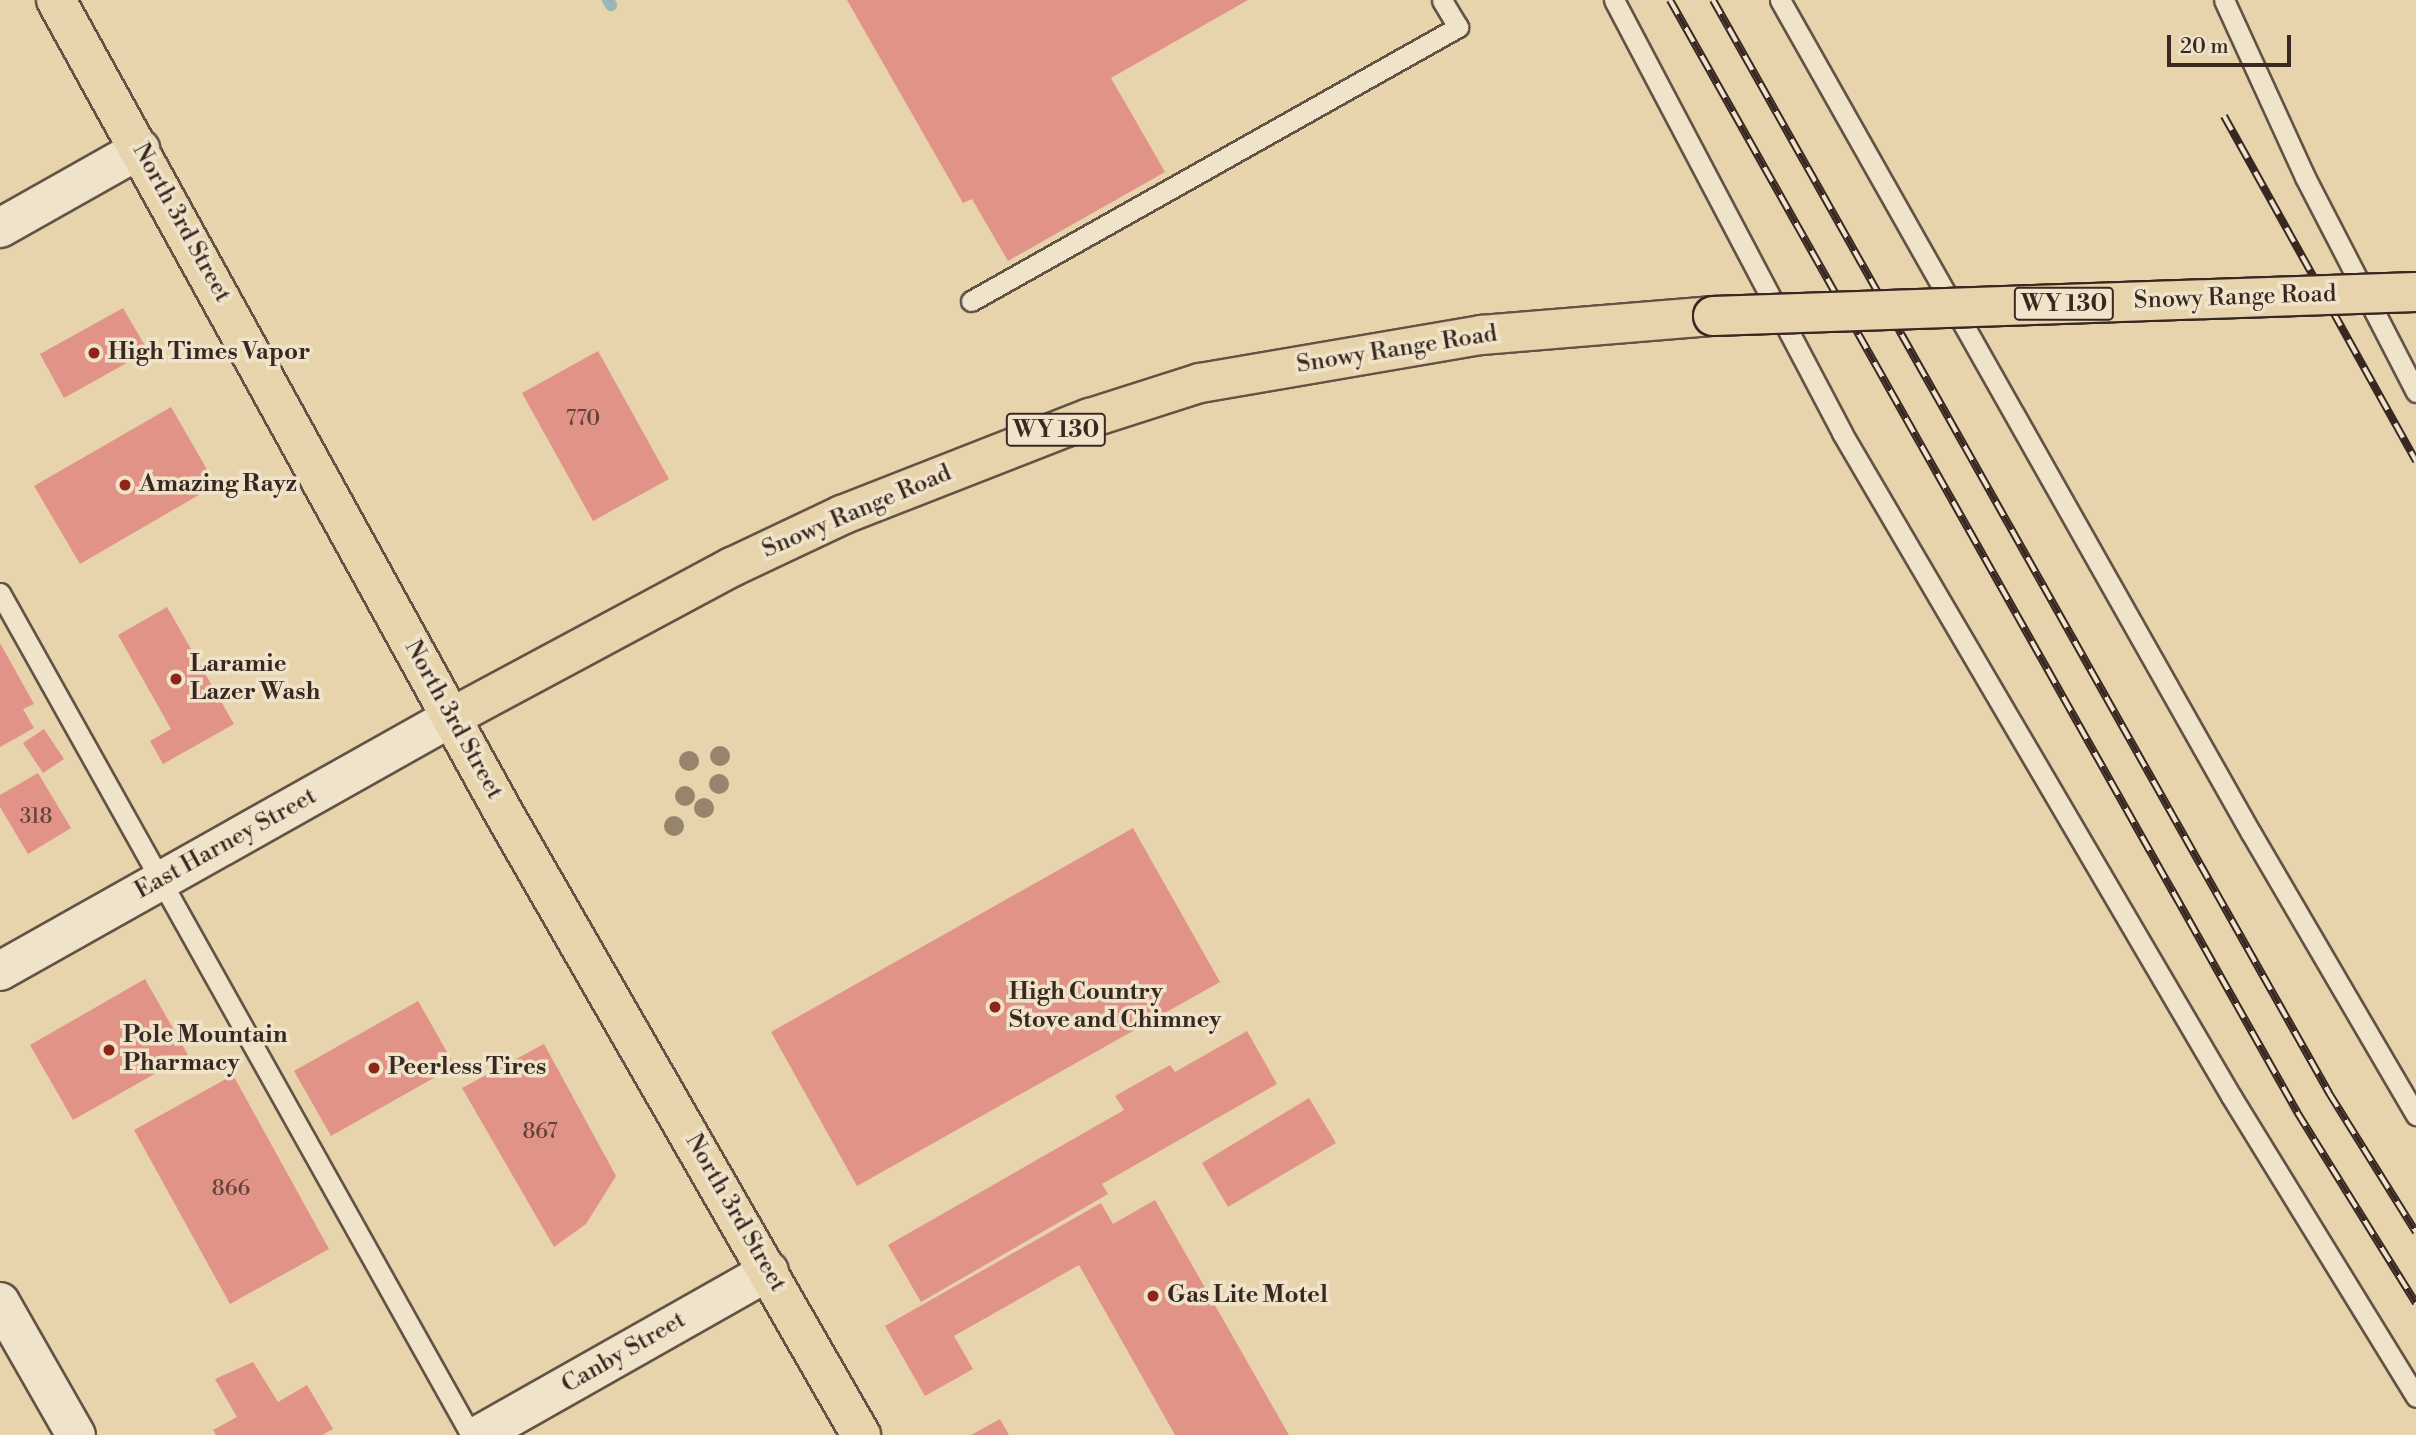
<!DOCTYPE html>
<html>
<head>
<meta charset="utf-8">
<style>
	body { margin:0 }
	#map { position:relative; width:2416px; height:1435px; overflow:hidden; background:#e7d4ad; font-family:"Libre Bodoni",serif }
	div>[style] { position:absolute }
	.stream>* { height:12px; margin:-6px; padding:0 6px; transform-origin:6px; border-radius:6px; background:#9cb5b6 }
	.building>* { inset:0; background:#e19387 }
	.roads { filter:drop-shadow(2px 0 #645345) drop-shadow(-2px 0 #645345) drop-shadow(0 2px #645345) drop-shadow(0 -2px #645345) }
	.lane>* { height:19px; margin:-9.5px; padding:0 9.5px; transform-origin:9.5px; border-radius:9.5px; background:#efe3ca }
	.street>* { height:38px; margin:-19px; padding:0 19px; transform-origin:19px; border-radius:19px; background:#efe3ca }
	.secondary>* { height:38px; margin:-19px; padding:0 19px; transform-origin:19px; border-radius:19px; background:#efe3ca }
	.primary>* { height:38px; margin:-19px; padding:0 19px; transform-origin:19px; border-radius:19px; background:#e7d4ad }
	.rail>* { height:8px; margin-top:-4px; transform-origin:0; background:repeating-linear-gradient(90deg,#efe3ca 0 16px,#392822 0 32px); box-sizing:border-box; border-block:2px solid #392822 }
	.bridges { filter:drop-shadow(2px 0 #392822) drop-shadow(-2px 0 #392822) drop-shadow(0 2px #392822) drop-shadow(0 -2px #392822) }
	.primary-bridge>* { height:38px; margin:-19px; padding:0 19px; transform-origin:19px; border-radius:19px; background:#e7d4ad }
	.trees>* { width:20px; height:20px; margin:-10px; border-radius:50%; background:#96856c }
	.dots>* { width:19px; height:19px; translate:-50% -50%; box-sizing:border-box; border:4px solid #efe3ca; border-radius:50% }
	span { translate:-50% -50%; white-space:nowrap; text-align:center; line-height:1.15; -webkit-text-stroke:7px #efe3ca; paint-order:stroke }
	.number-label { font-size:21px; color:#63433b }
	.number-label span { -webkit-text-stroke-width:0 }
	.shield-label span { padding:2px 5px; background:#efe3ca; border:2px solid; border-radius:5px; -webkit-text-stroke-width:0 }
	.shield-label { font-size:23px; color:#392822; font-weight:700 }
	.street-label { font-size:24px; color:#392822 }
	.poi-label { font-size:24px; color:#392822; font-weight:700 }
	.left { translate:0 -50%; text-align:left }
	.scale { position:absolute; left:2167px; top:35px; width:124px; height:32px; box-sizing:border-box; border:4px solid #392822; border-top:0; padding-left:9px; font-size:21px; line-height:24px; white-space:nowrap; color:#392822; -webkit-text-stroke:5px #efe3ca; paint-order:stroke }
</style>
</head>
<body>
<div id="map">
	<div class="stream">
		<i style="left:608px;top:0;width:6px;rotate:59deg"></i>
	</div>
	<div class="building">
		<i style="clip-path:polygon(847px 0,1248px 0,1111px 78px,1165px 172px,1008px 261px,972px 199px,963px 203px)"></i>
		<i style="clip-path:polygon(123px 308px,148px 351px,64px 398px,40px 354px)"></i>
		<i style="clip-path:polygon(598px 351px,669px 479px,593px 521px,522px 393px)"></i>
		<i style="clip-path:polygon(171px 407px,216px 485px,80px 564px,34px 486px)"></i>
		<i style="clip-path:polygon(167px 607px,234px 724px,163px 764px,150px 741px,171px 729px,118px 635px)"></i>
		<i style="clip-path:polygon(0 643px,34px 704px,23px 709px,34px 728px,0 747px)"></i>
		<i style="clip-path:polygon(44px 729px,64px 759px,43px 773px,23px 743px)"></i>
		<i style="clip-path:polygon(38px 773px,71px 828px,28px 854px,0 807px,0 795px)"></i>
		<i style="clip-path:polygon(1133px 828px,1220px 982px,857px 1186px,771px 1032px)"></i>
		<i style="clip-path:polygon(145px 979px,188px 1055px,73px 1120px,30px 1045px)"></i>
		<i style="clip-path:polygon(418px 1001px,455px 1066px,331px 1136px,294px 1071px)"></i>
		<i style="clip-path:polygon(1247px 1031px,1277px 1084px,1102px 1184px,1108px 1194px,921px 1302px,888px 1245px,1124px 1110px,1115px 1096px,1170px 1065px,1175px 1072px)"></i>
		<i style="clip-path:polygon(544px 1044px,616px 1176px,586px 1224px,554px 1247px,462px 1088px)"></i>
		<i style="clip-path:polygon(233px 1075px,329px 1249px,230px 1304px,134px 1130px)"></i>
		<i style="clip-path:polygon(1309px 1098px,1336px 1143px,1228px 1207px,1202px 1163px)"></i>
		<i style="clip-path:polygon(1155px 1200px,1289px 1435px,1175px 1435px,1079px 1265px,954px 1336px,973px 1369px,925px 1396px,885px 1326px,1101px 1203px,1113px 1224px)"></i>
		<i style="clip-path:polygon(253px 1362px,278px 1402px,307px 1385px,333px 1429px,322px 1435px,216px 1435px,213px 1430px,237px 1417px,215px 1379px)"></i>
		<i style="clip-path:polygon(1000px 1419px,1009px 1435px,971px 1435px)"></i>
	</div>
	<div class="roads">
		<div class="lane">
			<i style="left:1614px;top:0;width:489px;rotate:62.2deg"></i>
			<i style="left:1842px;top:433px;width:769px;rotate:59.6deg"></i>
			<i style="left:2231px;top:1096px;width:353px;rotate:58.4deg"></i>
			<i style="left:1780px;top:0;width:957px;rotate:60.52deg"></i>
			<i style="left:2251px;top:833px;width:327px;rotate:59.7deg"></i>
			<i style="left:2224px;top:0;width:195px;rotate:65.4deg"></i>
			<i style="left:2305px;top:177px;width:242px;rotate:62.7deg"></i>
			<i style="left:971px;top:301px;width:559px;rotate:-29.36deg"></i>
			<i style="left:1458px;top:27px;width:31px;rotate:-121deg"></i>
			<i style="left:0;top:593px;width:965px;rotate:60.78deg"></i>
		</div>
		<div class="street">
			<i style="left:0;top:228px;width:161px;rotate:-29.4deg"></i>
			<i style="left:479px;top:1435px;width:333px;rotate:-29.5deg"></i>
		</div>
		<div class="secondary">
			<i style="left:0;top:971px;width:518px;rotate:-29.33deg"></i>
			<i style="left:0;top:1302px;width:153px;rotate:60.3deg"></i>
		</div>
		<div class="primary">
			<i style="left:56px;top:0;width:925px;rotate:61.16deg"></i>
			<i style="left:502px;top:810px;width:721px;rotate:60.13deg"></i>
			<i style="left:452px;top:717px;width:318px;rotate:-28.2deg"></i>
			<i style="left:732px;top:567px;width:122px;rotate:-25.3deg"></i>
			<i style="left:842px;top:515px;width:266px;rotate:-21.4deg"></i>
			<i style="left:1090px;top:418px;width:115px;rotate:-17.7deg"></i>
			<i style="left:1200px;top:383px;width:286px;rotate:-9.7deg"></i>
			<i style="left:1482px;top:335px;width:232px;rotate:-4.7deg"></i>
		</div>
	</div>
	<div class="rail">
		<i style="left:1670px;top:0;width:1277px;rotate:60.58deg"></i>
		<i style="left:2297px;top:1112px;width:225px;rotate:58.1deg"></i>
		<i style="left:1713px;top:0;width:1255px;rotate:60.59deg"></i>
		<i style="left:2329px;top:1093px;width:164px;rotate:58deg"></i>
		<i style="left:2224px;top:116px;width:395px;rotate:60.9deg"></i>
	</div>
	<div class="bridges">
		<div class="primary-bridge">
			<i style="left:1713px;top:316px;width:703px;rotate:-1.96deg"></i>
		</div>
	</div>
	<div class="trees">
		<i style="left:720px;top:756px"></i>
		<i style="left:689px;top:761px"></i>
		<i style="left:719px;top:784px"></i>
		<i style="left:685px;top:796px"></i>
		<i style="left:704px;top:808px"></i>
		<i style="left:674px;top:826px"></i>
	</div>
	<div class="dots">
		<i style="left:94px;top:353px;background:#8f2418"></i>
		<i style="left:125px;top:485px;background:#8f2418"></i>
		<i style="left:176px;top:679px;background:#8f2418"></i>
		<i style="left:995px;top:1007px;background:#8f2418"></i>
		<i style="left:109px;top:1050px;background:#8f2418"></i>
		<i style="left:374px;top:1068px;background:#8f2418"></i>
		<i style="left:1153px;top:1296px;background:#8f2418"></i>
	</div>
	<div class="number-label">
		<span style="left:583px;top:419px">770</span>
		<span style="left:36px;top:817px">318</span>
		<span style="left:540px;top:1132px">867</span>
		<span style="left:231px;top:1189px">866</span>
	</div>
	<div class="shield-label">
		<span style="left:2064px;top:304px">WY 130</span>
		<span style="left:1056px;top:430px">WY 130</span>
	</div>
	<div class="street-label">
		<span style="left:181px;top:223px;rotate:61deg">North 3rd Street</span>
		<span style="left:2235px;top:298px;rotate:-2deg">Snowy Range Road</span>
		<span style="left:1397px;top:350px;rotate:-9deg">Snowy Range Road</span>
		<span style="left:857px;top:512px;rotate:-23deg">Snowy Range Road</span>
		<span style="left:453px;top:720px;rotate:61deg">North 3rd Street</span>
		<span style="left:226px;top:844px;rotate:-29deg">East Harney Street</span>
		<span style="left:735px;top:1213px;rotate:60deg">North 3rd Street</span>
		<span style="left:624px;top:1353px;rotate:-30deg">Canby Street</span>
	</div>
	<div class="poi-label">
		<span class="left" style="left:108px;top:353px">High Times Vapor</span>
		<span class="left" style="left:139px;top:485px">Amazing Rayz</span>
		<span class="left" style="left:190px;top:679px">Laramie<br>Lazer Wash</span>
		<span class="left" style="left:1009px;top:1007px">High Country<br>Stove and Chimney</span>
		<span class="left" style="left:123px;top:1050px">Pole Mountain<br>Pharmacy</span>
		<span class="left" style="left:388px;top:1068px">Peerless Tires</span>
		<span class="left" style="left:1167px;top:1296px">Gas Lite Motel</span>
	</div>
	<div class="scale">20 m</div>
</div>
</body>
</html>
